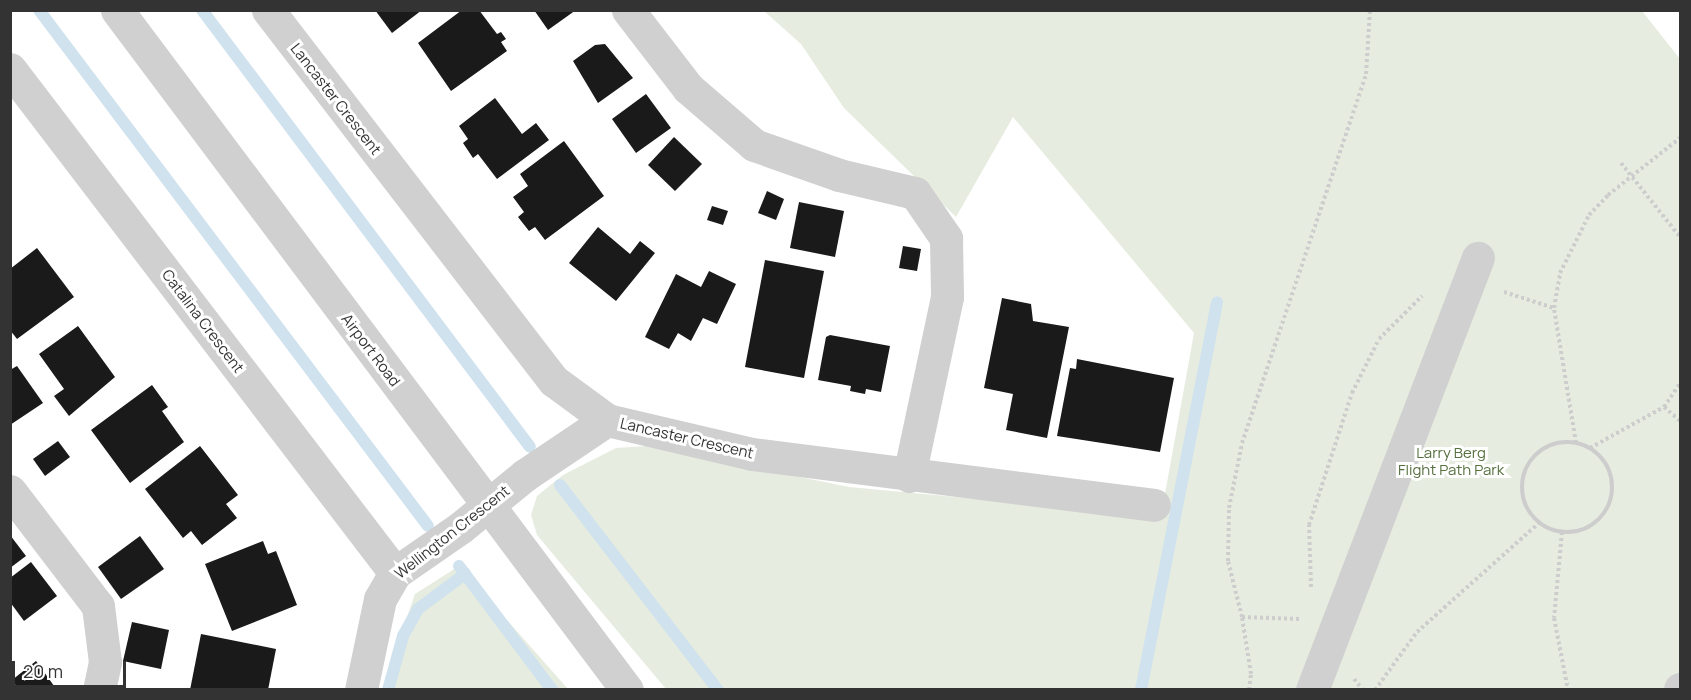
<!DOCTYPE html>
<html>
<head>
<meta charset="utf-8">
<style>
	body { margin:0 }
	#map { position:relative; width:1691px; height:700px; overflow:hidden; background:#fff; font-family:Manrope,sans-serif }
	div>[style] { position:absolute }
	.green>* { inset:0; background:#e6ecdf }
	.stream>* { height:12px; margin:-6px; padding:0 6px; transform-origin:6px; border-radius:6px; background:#cfe2ee }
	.building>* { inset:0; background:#1a1a1a }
	.path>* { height:4px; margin-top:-2px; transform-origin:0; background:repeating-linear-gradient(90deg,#cdcdcd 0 3px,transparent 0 6px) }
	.path>.ring { margin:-2px; padding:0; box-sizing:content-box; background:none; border:4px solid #cdcdcd; border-radius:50% }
	.minor>* { height:33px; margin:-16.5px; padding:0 16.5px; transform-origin:16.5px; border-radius:16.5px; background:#d0d0d0 }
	span { translate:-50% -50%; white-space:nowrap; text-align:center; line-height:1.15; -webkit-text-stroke:6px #fff; paint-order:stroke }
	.street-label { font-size:15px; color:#333 }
	.park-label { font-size:15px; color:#56703f }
	.frame { position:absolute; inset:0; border:12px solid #333; pointer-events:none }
	.scale { position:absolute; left:12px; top:661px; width:114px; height:27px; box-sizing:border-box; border:3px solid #333; border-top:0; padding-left:8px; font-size:18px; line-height:21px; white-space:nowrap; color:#333; -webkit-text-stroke:4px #fff; paint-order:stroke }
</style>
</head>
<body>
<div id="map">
	<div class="green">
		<i style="clip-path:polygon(764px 11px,1642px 11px,1680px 59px,1680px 689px,666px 689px,537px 535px,531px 515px,537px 496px,563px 475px,616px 448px,647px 446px,849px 487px,1161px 516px,1194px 333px,1013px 117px,956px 217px,844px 108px,801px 44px)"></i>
		<i style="clip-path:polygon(459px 566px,568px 689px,382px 689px,415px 594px)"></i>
	</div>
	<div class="stream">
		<i style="left:39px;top:10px;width:646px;rotate:52.99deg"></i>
		<i style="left:202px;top:10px;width:546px;rotate:53.11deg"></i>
		<i style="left:560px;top:485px;width:259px;rotate:52.4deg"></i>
		<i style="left:459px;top:566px;width:155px;rotate:53.1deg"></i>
		<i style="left:388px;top:690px;width:56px;rotate:-74.5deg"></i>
		<i style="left:403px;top:636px;width:31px;rotate:-61deg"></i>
		<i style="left:418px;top:609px;width:59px;rotate:-36.7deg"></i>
		<i style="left:1141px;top:690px;width:395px;rotate:-78.9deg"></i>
	</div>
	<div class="building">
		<i style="clip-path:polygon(375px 10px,422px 10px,392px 33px)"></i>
		<i style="clip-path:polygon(462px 10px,479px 10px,497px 34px,501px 32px,506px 39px,501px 42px,507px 51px,451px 91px,418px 43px)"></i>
		<i style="clip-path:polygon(534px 10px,576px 10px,548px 30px)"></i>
		<i style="clip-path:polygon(605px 44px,633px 78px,598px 103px,573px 61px,595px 45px)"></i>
		<i style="clip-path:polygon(646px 94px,671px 128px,636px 153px,612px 119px)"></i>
		<i style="clip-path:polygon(495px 98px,522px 134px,536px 123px,549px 140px,497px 179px,478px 154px,473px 158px,463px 143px,468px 139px,459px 126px)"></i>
		<i style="clip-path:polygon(674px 137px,702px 164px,675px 191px,648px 165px)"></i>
		<i style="clip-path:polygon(564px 141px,604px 196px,545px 240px,535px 227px,529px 231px,518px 217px,524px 212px,513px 197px,528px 186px,520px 174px)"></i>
		<i style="clip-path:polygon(767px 191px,784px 199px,776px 220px,758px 213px)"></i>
		<i style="clip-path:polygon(799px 202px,844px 211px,835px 257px,790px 248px)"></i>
		<i style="clip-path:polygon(712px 206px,728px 211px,723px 225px,707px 220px)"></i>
		<i style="clip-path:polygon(598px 227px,630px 254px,640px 241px,655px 253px,616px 301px,569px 263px)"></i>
		<i style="clip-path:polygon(903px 246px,921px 249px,917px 271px,899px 268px)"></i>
		<i style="clip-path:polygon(37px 248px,74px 297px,17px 339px,10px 330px,10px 269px)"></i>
		<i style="clip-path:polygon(765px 260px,824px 271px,804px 378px,745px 367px)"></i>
		<i style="clip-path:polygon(709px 271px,736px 284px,717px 324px,703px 318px,691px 341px,678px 333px,669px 349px,645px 337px,676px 274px,701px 287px)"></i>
		<i style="clip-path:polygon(1002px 298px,1031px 304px,1033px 321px,1069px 327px,1047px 438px,1006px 430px,1013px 394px,984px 388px)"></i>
		<i style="clip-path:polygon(78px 326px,115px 377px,69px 416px,54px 396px,64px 389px,39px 354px)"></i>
		<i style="clip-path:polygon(830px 335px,890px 346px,881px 392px,866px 389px,865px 394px,850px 391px,851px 386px,818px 380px,826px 337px)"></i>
		<i style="clip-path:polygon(1077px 359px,1174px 378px,1160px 452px,1057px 436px,1070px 368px,1076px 369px)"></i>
		<i style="clip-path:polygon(17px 366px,43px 403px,10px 425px,10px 370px)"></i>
		<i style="clip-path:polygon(152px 385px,168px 407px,162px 411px,184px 442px,130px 483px,91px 430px)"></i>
		<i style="clip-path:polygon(58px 441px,70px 457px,45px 476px,33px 459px)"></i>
		<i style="clip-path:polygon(200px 446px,238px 495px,226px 504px,237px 518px,202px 545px,191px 531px,183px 538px,145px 489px)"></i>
		<i style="clip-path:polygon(10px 535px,26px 556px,10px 568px)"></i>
		<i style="clip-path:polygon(140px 536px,164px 569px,121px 599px,98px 567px)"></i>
		<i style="clip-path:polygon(263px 541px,268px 554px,276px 551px,297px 605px,232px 631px,205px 564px)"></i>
		<i style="clip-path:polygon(31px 562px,57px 596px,24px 621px,10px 602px,10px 578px)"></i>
		<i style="clip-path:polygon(132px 622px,169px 630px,161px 669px,123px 661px)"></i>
		<i style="clip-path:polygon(201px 634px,276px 649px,268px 690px,190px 690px)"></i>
		<i style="clip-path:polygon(36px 661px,57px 690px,19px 690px,12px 680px)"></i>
	</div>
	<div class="path">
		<i style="left:1621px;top:163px;width:95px;rotate:51.4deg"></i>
		<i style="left:1504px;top:292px;width:52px;rotate:17.7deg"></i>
		<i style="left:1664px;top:407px;width:21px;rotate:41deg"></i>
		<i class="ring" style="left:1522px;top:442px;width:86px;height:86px"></i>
		<i style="left:1576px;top:443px;width:137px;rotate:-99.3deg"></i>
		<i style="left:1554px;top:308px;width:36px;rotate:-80deg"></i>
		<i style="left:1560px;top:273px;width:65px;rotate:-63.4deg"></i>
		<i style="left:1589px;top:215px;width:28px;rotate:-46deg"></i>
		<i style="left:1608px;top:195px;width:92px;rotate:-38.4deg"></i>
		<i style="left:1590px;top:448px;width:85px;rotate:-29deg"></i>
		<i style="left:1664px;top:407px;width:29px;rotate:-56deg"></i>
		<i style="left:1562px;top:532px;width:86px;rotate:95.3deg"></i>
		<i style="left:1554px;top:618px;width:73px;rotate:79deg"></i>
		<i style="left:1311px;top:587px;width:62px;rotate:-91.8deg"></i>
		<i style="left:1309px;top:525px;width:139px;rotate:-72deg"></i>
		<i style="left:1352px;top:393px;width:60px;rotate:-63.4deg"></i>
		<i style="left:1379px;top:339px;width:61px;rotate:-45deg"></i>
		<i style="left:1242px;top:617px;width:59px;rotate:1.9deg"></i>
		<i style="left:1354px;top:679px;width:14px;rotate:51deg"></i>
		<i style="left:1249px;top:690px;width:16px;rotate:-83deg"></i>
		<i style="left:1251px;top:674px;width:58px;rotate:-99deg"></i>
		<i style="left:1242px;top:617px;width:58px;rotate:-104deg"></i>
		<i style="left:1228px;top:561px;width:53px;rotate:-88.9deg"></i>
		<i style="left:1229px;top:508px;width:66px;rotate:-78.7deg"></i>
		<i style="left:1242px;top:443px;width:389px;rotate:-71.4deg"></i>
		<i style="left:1366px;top:74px;width:64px;rotate:-86.4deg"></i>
		<i style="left:1375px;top:690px;width:72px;rotate:-54.1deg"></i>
		<i style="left:1417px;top:632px;width:164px;rotate:-41.8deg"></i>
	</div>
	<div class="minor">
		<i style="left:117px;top:10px;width:850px;rotate:53.13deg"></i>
		<i style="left:268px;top:10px;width:468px;rotate:52.4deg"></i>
		<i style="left:554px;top:381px;width:66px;rotate:36.3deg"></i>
		<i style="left:607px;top:420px;width:149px;rotate:13.2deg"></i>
		<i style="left:752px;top:454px;width:405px;rotate:7.2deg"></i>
		<i style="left:628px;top:10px;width:98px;rotate:52.4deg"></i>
		<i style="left:688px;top:88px;width:87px;rotate:40.8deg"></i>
		<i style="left:754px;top:145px;width:90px;rotate:19.4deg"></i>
		<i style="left:839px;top:175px;width:78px;rotate:13.3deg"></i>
		<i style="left:915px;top:193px;width:55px;rotate:55.4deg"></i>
		<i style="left:946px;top:238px;width:59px;rotate:89deg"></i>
		<i style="left:947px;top:297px;width:183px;rotate:102deg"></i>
		<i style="left:10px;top:69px;width:634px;rotate:52.62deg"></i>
		<i style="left:10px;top:491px;width:145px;rotate:52.6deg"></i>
		<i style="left:98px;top:606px;width:56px;rotate:82.9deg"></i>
		<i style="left:105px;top:662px;width:29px;rotate:102deg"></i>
		<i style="left:361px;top:690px;width:93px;rotate:-78.2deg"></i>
		<i style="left:380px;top:599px;width:30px;rotate:-60deg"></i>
		<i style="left:395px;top:573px;width:79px;rotate:-34.7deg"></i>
		<i style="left:460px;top:528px;width:84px;rotate:-39.2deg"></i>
		<i style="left:525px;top:475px;width:99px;rotate:-33.9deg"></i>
		<i style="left:1312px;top:690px;width:463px;rotate:-69deg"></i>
		<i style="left:1680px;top:690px;width:1px;rotate:-90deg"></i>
	</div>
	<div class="street-label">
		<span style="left:336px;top:99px;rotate:52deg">Lancaster Crescent</span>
		<span style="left:203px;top:321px;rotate:53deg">Catalina Crescent</span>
		<span style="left:371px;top:350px;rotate:53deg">Airport Road</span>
		<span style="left:687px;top:438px;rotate:13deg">Lancaster Crescent</span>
		<span style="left:452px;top:532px;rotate:-38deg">Wellington Crescent</span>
	</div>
	<div class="park-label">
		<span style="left:1451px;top:461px">Larry Berg<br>Flight Path Park</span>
	</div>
	<div class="frame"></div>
	<div class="scale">20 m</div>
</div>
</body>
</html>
